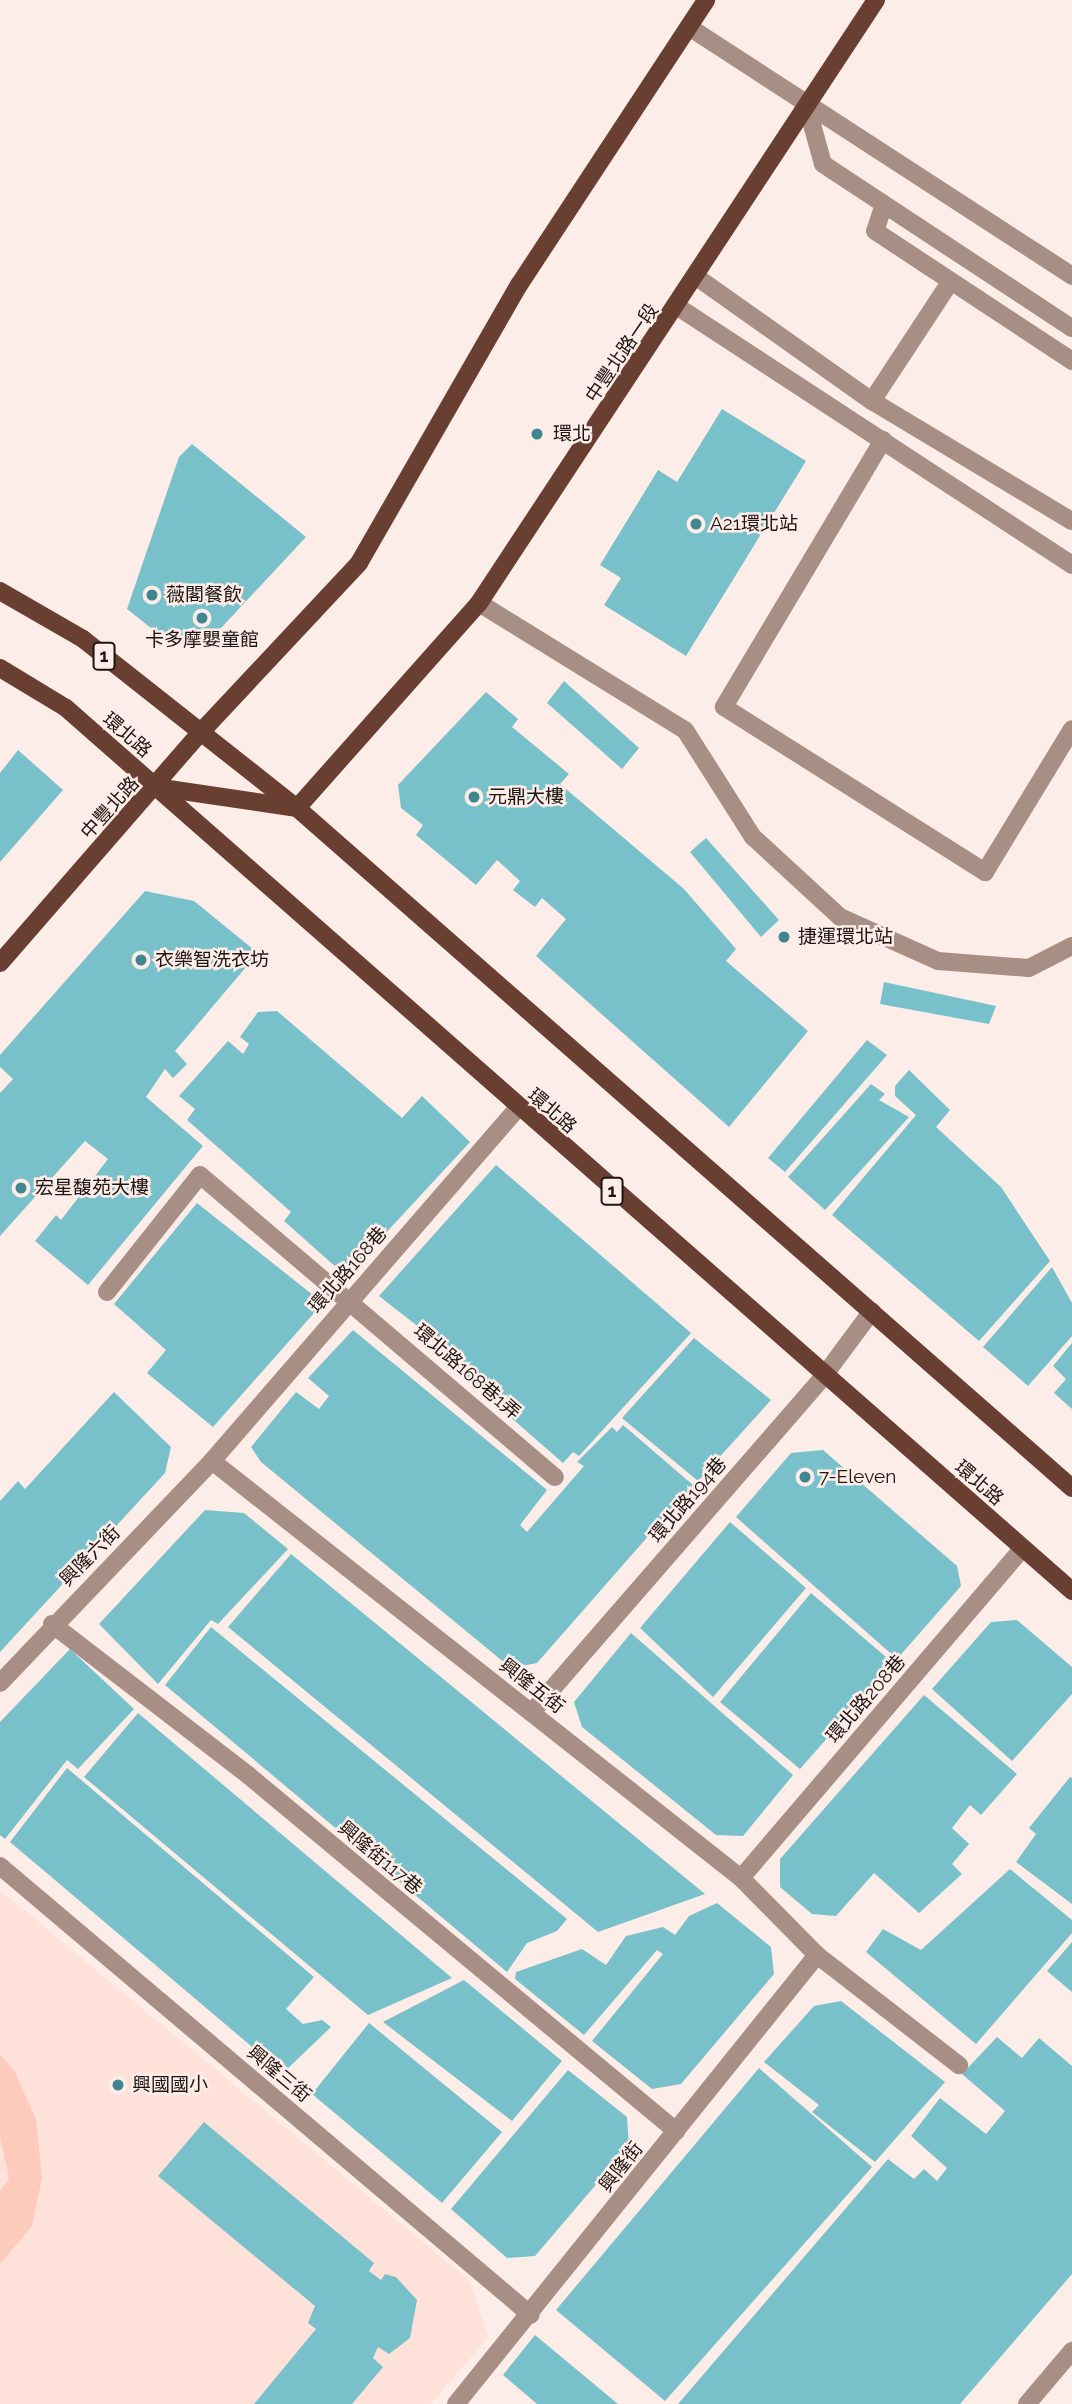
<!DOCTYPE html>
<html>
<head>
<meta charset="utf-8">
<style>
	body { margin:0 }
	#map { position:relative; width:1072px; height:2404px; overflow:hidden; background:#fdede8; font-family:Raleway,"Noto Sans TC",sans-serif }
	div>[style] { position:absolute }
	.built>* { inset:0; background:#fee2d9 }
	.green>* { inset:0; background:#fccbbb }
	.building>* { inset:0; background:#78c0ca }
	.minor>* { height:18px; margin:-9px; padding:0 9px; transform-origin:9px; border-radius:9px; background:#a88f86 }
	.major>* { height:18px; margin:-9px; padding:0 9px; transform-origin:9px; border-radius:9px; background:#683f31 }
	.dots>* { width:19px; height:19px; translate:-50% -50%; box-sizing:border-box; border:4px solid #fdede8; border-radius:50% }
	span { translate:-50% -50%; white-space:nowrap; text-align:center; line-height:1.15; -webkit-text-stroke:5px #fdede8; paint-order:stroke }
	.shield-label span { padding:2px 5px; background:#fdede8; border:2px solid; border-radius:5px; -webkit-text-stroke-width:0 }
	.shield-label { font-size:18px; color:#1e1512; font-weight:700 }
	.street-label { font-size:19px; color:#1e1512 }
	.poi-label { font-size:19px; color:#1e1512 }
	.left { translate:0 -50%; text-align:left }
</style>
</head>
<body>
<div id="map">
	<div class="built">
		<i style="clip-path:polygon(0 1890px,470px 2281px,488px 2337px,431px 2404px,0 2404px)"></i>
	</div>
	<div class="green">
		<i style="clip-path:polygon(0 2055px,14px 2070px,36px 2119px,42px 2178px,32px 2226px,0 2264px,0 2191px,9px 2179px,0 2136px)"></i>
	</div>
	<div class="building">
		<i style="clip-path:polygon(722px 409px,806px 461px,686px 656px,604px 605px,621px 578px,600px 565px,658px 470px,677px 482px)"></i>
		<i style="clip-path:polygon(192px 444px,306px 537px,206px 644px,170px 643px,127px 609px,179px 457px)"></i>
		<i style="clip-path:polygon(564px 681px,639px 748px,622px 769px,547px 703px)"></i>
		<i style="clip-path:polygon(486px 692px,518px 719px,512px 727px,569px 774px,560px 784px,684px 889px,736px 949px,726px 961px,808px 1031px,729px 1127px,536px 956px,566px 919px,542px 898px,535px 907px,513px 890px,520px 881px,497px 860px,476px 885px,416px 835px,423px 825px,401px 808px,398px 785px)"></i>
		<i style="clip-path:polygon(18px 750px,63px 790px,0 862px,0 773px)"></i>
		<i style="clip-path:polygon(706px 838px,779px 920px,761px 937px,690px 852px)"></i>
		<i style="clip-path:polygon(145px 891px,194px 901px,258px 953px,175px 1051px,187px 1064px,173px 1078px,165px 1069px,146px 1097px,203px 1146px,88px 1285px,35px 1241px,56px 1215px,61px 1220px,108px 1159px,85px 1141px,0 1236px,0 1093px,13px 1079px,0 1067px,0 1055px)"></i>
		<i style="clip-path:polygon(884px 982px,996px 1006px,989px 1024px,880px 1004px)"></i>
		<i style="clip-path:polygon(277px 1011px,402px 1118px,422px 1096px,470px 1142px,346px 1276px,284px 1221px,291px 1212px,187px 1120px,195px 1109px,179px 1096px,228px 1041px,243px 1054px,249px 1044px,240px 1037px,258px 1012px)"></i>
		<i style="clip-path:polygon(867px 1040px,887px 1055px,785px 1172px,768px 1158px)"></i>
		<i style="clip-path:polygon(909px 1070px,950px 1110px,936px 1127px,1001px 1187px,1050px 1261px,979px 1341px,832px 1215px,916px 1115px,895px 1096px,895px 1086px)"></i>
		<i style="clip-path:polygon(871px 1084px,885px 1094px,879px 1100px,909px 1117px,825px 1210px,788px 1177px)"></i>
		<i style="clip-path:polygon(496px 1165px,691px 1333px,579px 1456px,573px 1452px,563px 1463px,445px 1360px,452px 1353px,379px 1296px)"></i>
		<i style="clip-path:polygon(197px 1203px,323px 1303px,213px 1427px,147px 1373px,166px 1350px,114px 1304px)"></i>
		<i style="clip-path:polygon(1052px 1267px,1072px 1303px,1072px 1336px,1028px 1386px,983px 1347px)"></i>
		<i style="clip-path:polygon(353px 1330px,547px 1490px,520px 1525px,527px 1532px,584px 1466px,577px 1462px,612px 1427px,617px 1432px,623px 1425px,693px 1485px,537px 1663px,511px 1668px,261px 1462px,251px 1447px,296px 1392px,319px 1409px,329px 1396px,308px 1378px)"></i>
		<i style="clip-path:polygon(694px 1338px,771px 1400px,698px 1481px,622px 1418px)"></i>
		<i style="clip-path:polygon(1072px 1343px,1072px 1409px,1054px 1393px,1066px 1379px,1053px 1366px)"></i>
		<i style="clip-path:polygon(114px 1392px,171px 1447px,165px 1473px,0 1652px,0 1501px,18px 1481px,25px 1489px)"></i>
		<i style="clip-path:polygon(823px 1450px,957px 1566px,961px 1586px,897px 1659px,736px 1517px,791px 1453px)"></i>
		<i style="clip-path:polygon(205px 1510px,244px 1513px,288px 1549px,218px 1624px,211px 1620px,158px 1684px,99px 1624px)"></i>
		<i style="clip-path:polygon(730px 1522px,806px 1588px,713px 1697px,640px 1628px)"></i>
		<i style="clip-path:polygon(291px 1554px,705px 1894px,598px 1932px,228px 1627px)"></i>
		<i style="clip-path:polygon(811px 1593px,893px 1663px,800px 1769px,720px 1702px)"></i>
		<i style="clip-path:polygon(1017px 1620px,1072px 1667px,1072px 1694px,1012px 1761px,932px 1689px,991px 1622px)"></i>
		<i style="clip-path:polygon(211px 1627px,567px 1919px,557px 1931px,527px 1943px,507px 1972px,165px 1685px)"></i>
		<i style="clip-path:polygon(631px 1633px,793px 1775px,743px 1836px,716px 1835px,582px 1727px,574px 1702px)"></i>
		<i style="clip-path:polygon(70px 1649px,134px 1709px,78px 1769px,67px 1760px,5px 1839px,0 1835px,0 1722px)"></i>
		<i style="clip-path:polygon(924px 1695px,1017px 1774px,981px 1815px,970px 1805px,952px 1828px,969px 1844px,952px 1864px,962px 1874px,919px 1913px,874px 1873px,836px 1916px,812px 1914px,780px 1887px,780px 1859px)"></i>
		<i style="clip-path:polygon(138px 1713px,452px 1978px,368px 2015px,84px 1777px)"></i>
		<i style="clip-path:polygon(67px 1768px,314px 1977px,286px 2009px,303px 2024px,322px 2020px,331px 2027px,283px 2073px,10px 1842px)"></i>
		<i style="clip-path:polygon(1070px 1777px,1072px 1778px,1072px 1904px,1016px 1862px,1036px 1834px,1029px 1828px)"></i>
		<i style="clip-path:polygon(1010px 1869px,1072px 1920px,1072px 1933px,976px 2044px,866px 1952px,883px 1929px,921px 1950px)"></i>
		<i style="clip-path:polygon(717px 1903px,771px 1947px,774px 1974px,681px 2084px,652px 2089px,592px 2041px,663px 1954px,657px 1950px,584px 2035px,515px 1979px,516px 1972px,582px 1949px,606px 1965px,626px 1936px,663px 1927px,675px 1935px,689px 1916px)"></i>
		<i style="clip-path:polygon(1072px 1942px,1072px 1992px,1047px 1971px)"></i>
		<i style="clip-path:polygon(464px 1980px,562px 2061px,512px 2121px,383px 2022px)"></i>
		<i style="clip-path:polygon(841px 2001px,945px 2082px,875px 2162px,812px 2112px,819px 2105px,764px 2062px,814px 2006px)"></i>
		<i style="clip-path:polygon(369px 2023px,502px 2132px,442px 2203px,312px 2094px)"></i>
		<i style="clip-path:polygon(997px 2037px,1022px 2058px,1039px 2038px,1072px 2066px,1072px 2274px,960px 2404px,678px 2404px,888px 2159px,914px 2179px,924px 2169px,937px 2181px,947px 2168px,911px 2136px,940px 2098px,986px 2134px,1005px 2111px,962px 2074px)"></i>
		<i style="clip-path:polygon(759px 2068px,872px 2167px,665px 2401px,556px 2310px)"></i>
		<i style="clip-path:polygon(568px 2070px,627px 2117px,629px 2146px,535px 2256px,507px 2258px,451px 2209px)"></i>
		<i style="clip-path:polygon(204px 2122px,374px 2263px,369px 2271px,381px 2280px,385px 2274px,396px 2277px,417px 2300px,410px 2338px,389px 2354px,378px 2347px,373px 2358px,383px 2367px,352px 2404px,254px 2404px,316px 2329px,308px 2323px,315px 2306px,158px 2176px)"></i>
		<i style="clip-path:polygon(535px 2335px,618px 2404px,537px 2404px,503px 2375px)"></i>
	</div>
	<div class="minor">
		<i style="left:689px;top:27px;width:457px;rotate:33deg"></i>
		<i style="left:808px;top:110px;width:56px;rotate:74.5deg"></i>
		<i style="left:823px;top:164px;width:298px;rotate:33.4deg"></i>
		<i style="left:883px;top:207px;width:25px;rotate:108deg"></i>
		<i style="left:875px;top:231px;width:236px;rotate:33.4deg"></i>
		<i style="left:698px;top:278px;width:213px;rotate:35.3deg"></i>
		<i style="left:872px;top:401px;width:233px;rotate:31deg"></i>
		<i style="left:678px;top:307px;width:471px;rotate:33.2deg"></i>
		<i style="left:872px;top:401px;width:140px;rotate:-56.7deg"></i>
		<i style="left:883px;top:440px;width:311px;rotate:120.8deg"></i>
		<i style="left:724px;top:707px;width:309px;rotate:32.3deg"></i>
		<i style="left:985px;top:872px;width:167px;rotate:-58.7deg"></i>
		<i style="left:479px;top:603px;width:242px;rotate:31.7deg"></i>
		<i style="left:685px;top:730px;width:127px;rotate:57.6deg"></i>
		<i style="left:753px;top:837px;width:118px;rotate:42.6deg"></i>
		<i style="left:840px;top:917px;width:107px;rotate:24.2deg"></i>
		<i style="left:938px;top:961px;width:91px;rotate:4.4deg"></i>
		<i style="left:1029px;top:968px;width:48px;rotate:-27.1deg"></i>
		<i style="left:107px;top:1292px;width:149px;rotate:-51.5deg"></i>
		<i style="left:200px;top:1175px;width:466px;rotate:40.4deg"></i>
		<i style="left:212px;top:1461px;width:674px;rotate:38.25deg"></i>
		<i style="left:741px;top:1878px;width:108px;rotate:45.4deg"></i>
		<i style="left:817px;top:1955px;width:180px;rotate:37.8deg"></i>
		<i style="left:52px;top:1624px;width:247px;rotate:37.6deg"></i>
		<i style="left:248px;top:1775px;width:557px;rotate:39.75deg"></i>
		<i style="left:0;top:1683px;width:307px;rotate:-46.3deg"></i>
		<i style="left:212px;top:1461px;width:466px;rotate:-49.1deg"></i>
		<i style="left:532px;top:1712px;width:444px;rotate:-49deg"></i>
		<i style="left:823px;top:1377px;width:82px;rotate:-53.4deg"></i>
		<i style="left:0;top:1866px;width:695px;rotate:40.22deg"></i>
		<i style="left:741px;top:1878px;width:434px;rotate:-49.5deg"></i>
		<i style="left:456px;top:2404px;width:576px;rotate:-51.2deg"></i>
		<i style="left:1027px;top:2404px;width:70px;rotate:-49.7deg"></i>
	</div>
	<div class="major">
		<i style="left:0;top:591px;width:96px;rotate:30deg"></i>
		<i style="left:83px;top:639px;width:273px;rotate:38.3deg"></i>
		<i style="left:297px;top:808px;width:1031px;rotate:41.26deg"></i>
		<i style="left:0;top:668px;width:77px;rotate:31.2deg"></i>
		<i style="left:66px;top:708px;width:1339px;rotate:41.27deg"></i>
		<i style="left:155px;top:787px;width:144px;rotate:8.4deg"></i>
		<i style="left:297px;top:808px;width:274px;rotate:-48.4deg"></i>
		<i style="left:479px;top:603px;width:722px;rotate:-56.64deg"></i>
		<i style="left:0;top:963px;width:306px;rotate:-49deg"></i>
		<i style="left:201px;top:732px;width:231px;rotate:-46.9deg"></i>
		<i style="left:359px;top:563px;width:321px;rotate:-60.1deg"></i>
		<i style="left:519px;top:285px;width:341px;rotate:-56.7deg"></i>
	</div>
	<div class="dots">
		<i style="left:537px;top:434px;background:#408690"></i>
		<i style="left:696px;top:524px;background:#408690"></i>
		<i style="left:152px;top:595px;background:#408690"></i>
		<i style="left:202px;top:618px;background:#408690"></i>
		<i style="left:474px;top:797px;background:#408690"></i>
		<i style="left:784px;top:937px;background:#408690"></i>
		<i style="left:141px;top:960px;background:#408690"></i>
		<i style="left:21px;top:1188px;background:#408690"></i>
		<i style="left:805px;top:1477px;background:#408690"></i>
		<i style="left:118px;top:2085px;background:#408690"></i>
	</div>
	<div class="shield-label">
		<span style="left:104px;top:656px">1</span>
		<span style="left:612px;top:1191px">1</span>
	</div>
	<div class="street-label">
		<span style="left:622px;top:353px;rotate:-56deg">中豐北路一段</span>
		<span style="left:127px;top:735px;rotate:41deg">環北路</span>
		<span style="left:110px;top:808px;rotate:-48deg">中豐北路</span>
		<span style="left:552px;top:1111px;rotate:41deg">環北路</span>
		<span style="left:348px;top:1270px;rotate:-49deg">環北路168巷</span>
		<span style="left:467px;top:1372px;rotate:41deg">環北路168巷1弄</span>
		<span style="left:979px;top:1483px;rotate:41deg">環北路</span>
		<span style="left:688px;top:1500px;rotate:-49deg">環北路194巷</span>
		<span style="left:90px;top:1556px;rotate:-45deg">興隆六街</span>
		<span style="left:532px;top:1686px;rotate:38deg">興隆五街</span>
		<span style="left:866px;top:1699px;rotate:-49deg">環北路208巷</span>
		<span style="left:380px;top:1858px;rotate:40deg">興隆街117巷</span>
		<span style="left:279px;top:2074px;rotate:40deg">興隆三街</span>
		<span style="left:621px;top:2167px;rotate:-52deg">興隆街</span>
	</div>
	<div class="poi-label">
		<span class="left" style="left:553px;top:434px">環北</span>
		<span class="left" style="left:710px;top:524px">A21環北站</span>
		<span class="left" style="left:166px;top:595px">薇閣餐飲</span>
		<span style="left:202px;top:640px">卡多摩嬰童館</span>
		<span class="left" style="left:488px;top:797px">元鼎大樓</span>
		<span class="left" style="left:798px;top:937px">捷運環北站</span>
		<span class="left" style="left:155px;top:960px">衣樂智洗衣坊</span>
		<span class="left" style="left:35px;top:1188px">宏星馥苑大樓</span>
		<span class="left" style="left:819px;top:1477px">7-Eleven</span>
		<span class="left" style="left:132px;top:2085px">興國國小</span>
	</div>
</div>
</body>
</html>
